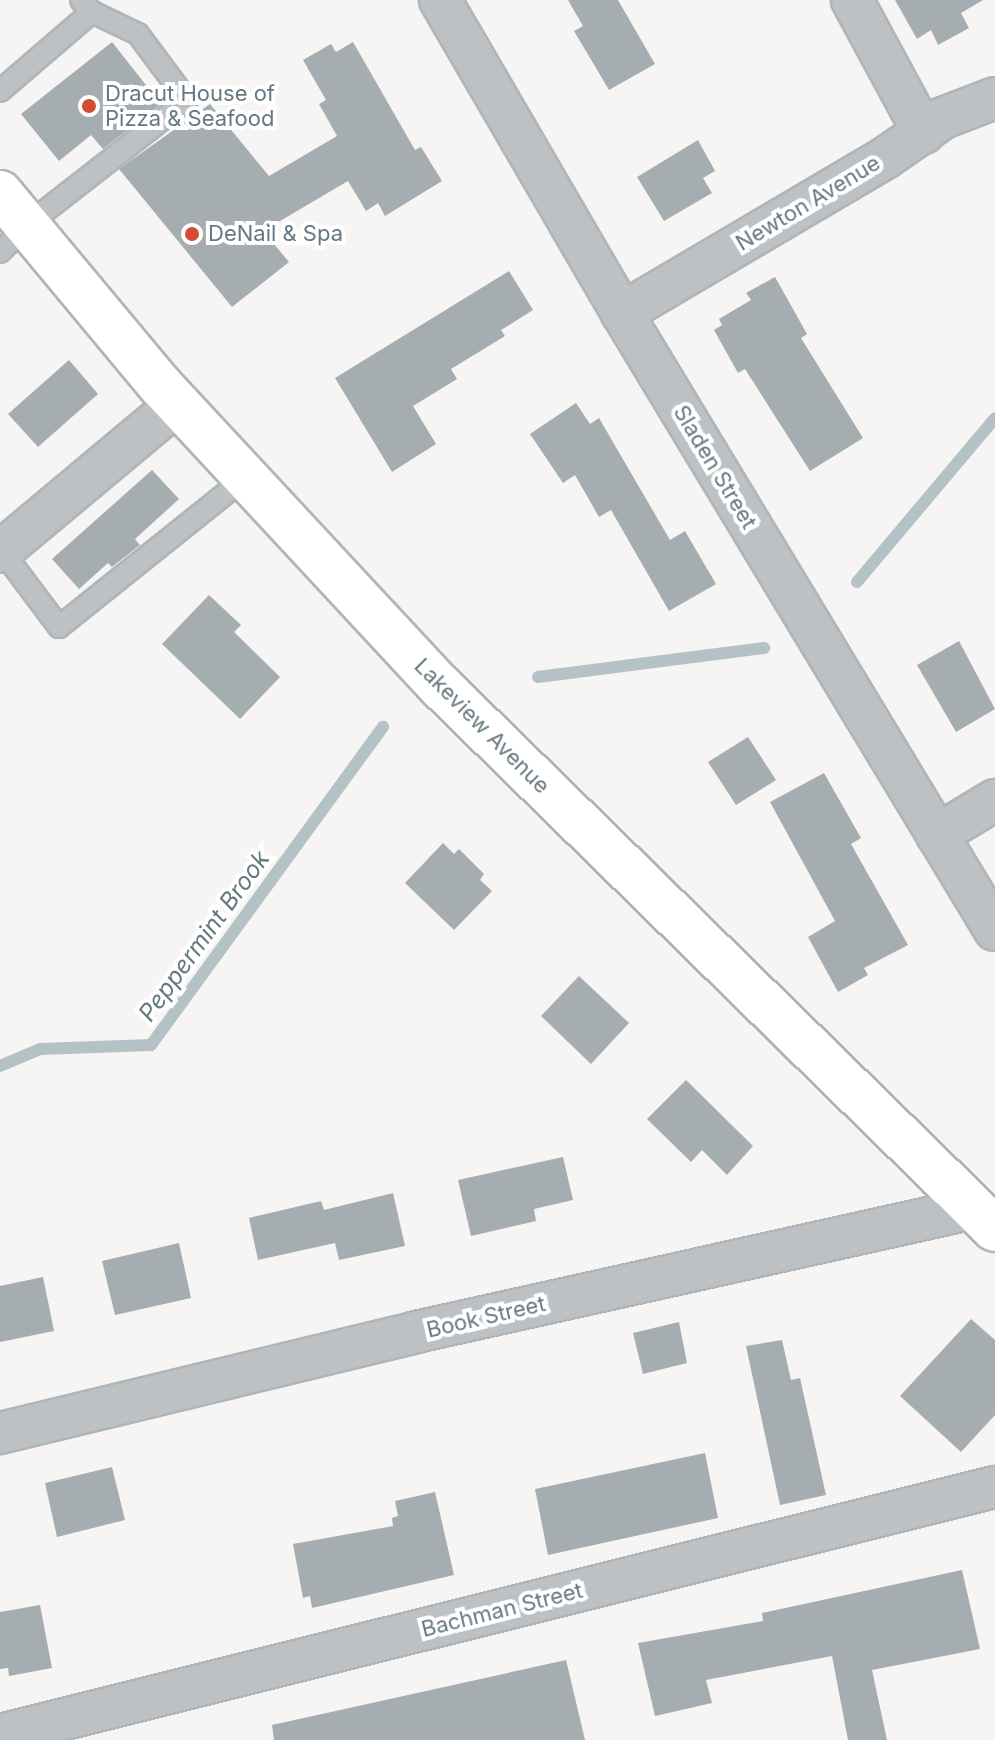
<!DOCTYPE html>
<html>
<head>
<meta charset="utf-8">
<style>
	body { margin:0 }
	#map { position:relative; width:995px; height:1740px; overflow:hidden; background:#f6f5f3; font-family:Inter,sans-serif }
	div>[style] { position:absolute }
	.stream>* { height:12px; margin:-6px; padding:0 6px; transform-origin:6px; border-radius:6px; background:#b5c2c5 }
	.building>* { inset:0; background:#a5adb1 }
	.roads { filter:drop-shadow(2px 0 #afb5b9) drop-shadow(-2px 0 #afb5b9) drop-shadow(0 2px #afb5b9) drop-shadow(0 -2px #afb5b9) }
	.service>* { height:20px; margin:-10px; padding:0 10px; transform-origin:10px; border-radius:10px; background:#bdc1c4 }
	.minor>* { height:40px; margin:-20px; padding:0 20px; transform-origin:20px; border-radius:20px; background:#bdc1c4 }
	.secondary>* { height:44px; margin:-22px; padding:0 22px; transform-origin:22px; border-radius:22px; background:#fff }
	.dots>* { width:22px; height:22px; translate:-50% -50%; box-sizing:border-box; border:4px solid #fff; border-radius:50% }
	span { translate:-50% -50%; white-space:nowrap; text-align:center; line-height:1.15; -webkit-text-stroke:8px #fff; paint-order:stroke }
	.poi-label { font-size:22px; color:#677881 }
	.left { translate:0 -50%; text-align:left }
	.street-label { font-size:22px; color:#677881 }
	.water-label { font-size:24px; color:#63797e; font-style:italic }
</style>
</head>
<body>
<div id="map">
	<div class="stream">
		<i style="left:857px;top:582px;width:214px;rotate:-49.9deg"></i>
		<i style="left:538px;top:677px;width:228px;rotate:-7.3deg"></i>
		<i style="left:0;top:1066px;width:43px;rotate:-23deg"></i>
		<i style="left:40px;top:1049px;width:111px;rotate:-2.1deg"></i>
		<i style="left:151px;top:1045px;width:394px;rotate:-53.9deg"></i>
	</div>
	<div class="building">
		<i style="clip-path:polygon(568px 0,618px 0,655px 64px,609px 90px,574px 31px,583px 26px)"></i>
		<i style="clip-path:polygon(895px 0,983px 0,961px 13px,969px 28px,938px 45px,931px 30px,917px 39px)"></i>
		<i style="clip-path:polygon(112px 42px,161px 104px,103px 149px,91px 135px,59px 161px,21px 114px)"></i>
		<i style="clip-path:polygon(353px 42px,415px 150px,421px 147px,442px 181px,385px 216px,378px 203px,366px 211px,348px 181px,263px 231px,289px 262px,232px 307px,119px 169px,210px 104px,269px 176px,337px 136px,319px 104px,326px 100px,303px 60px,331px 44px,336px 52px)"></i>
		<i style="clip-path:polygon(698px 140px,715px 171px,703px 178px,712px 193px,664px 221px,637px 177px)"></i>
		<i style="clip-path:polygon(509px 271px,533px 310px,501px 330px,505px 336px,451px 369px,457px 379px,413px 406px,436px 444px,392px 472px,335px 378px)"></i>
		<i style="clip-path:polygon(775px 277px,807px 334px,801px 338px,863px 438px,810px 471px,745px 369px,738px 373px,714px 330px,722px 325px,719px 319px,751px 300px,746px 293px)"></i>
		<i style="clip-path:polygon(69px 360px,98px 394px,38px 447px,8px 414px)"></i>
		<i style="clip-path:polygon(576px 403px,590px 424px,599px 418px,670px 540px,685px 531px,716px 584px,669px 611px,611px 510px,599px 517px,575px 475px,563px 483px,530px 434px)"></i>
		<i style="clip-path:polygon(152px 470px,179px 499px,135px 539px,140px 545px,112px 567px,108px 563px,79px 589px,52px 559px)"></i>
		<i style="clip-path:polygon(209px 595px,241px 625px,234px 632px,280px 677px,240px 719px,162px 644px)"></i>
		<i style="clip-path:polygon(959px 641px,995px 709px,956px 732px,917px 665px)"></i>
		<i style="clip-path:polygon(748px 737px,776px 780px,736px 805px,708px 762px)"></i>
		<i style="clip-path:polygon(824px 773px,861px 838px,851px 844px,908px 945px,864px 968px,868px 975px,838px 992px,808px 937px,835px 921px,770px 802px)"></i>
		<i style="clip-path:polygon(443px 843px,454px 854px,459px 849px,484px 874px,480px 880px,492px 891px,454px 930px,405px 883px)"></i>
		<i style="clip-path:polygon(579px 976px,629px 1023px,591px 1064px,541px 1016px)"></i>
		<i style="clip-path:polygon(686px 1080px,753px 1146px,727px 1175px,702px 1150px,691px 1162px,647px 1119px)"></i>
		<i style="clip-path:polygon(563px 1157px,573px 1200px,534px 1209px,536px 1221px,471px 1236px,458px 1180px)"></i>
		<i style="clip-path:polygon(393px 1193px,405px 1246px,339px 1260px,335px 1243px,258px 1260px,249px 1218px,321px 1201px,324px 1210px)"></i>
		<i style="clip-path:polygon(179px 1243px,191px 1298px,115px 1315px,102px 1261px)"></i>
		<i style="clip-path:polygon(43px 1277px,54px 1331px,0 1342px,0 1286px)"></i>
		<i style="clip-path:polygon(971px 1319px,995px 1340px,995px 1415px,961px 1452px,900px 1396px)"></i>
		<i style="clip-path:polygon(679px 1322px,687px 1363px,643px 1374px,633px 1333px)"></i>
		<i style="clip-path:polygon(782px 1340px,791px 1380px,800px 1378px,826px 1495px,780px 1505px,746px 1346px)"></i>
		<i style="clip-path:polygon(705px 1453px,718px 1518px,548px 1555px,535px 1489px)"></i>
		<i style="clip-path:polygon(112px 1467px,125px 1520px,57px 1537px,45px 1483px)"></i>
		<i style="clip-path:polygon(435px 1492px,454px 1575px,312px 1608px,310px 1596px,303px 1598px,293px 1544px,393px 1526px,392px 1518px,398px 1516px,395px 1501px)"></i>
		<i style="clip-path:polygon(962px 1570px,980px 1649px,872px 1670px,887px 1740px,848px 1740px,832px 1656px,706px 1680px,712px 1703px,655px 1716px,638px 1643px,763px 1621px,762px 1613px)"></i>
		<i style="clip-path:polygon(40px 1605px,52px 1668px,9px 1676px,8px 1668px,0 1669px,0 1612px)"></i>
		<i style="clip-path:polygon(566px 1660px,585px 1740px,274px 1740px,272px 1725px)"></i>
	</div>
	<div class="roads">
		<div class="service">
			<i style="left:0;top:91px;width:121px;rotate:-40.7deg"></i>
			<i style="left:92px;top:12px;width:16px;rotate:-133deg"></i>
			<i style="left:0;top:252px;width:38px;rotate:-45deg"></i>
			<i style="left:27px;top:225px;width:203px;rotate:-38deg"></i>
			<i style="left:187px;top:100px;width:82px;rotate:-126.6deg"></i>
			<i style="left:138px;top:34px;width:51px;rotate:-154.4deg"></i>
			<i style="left:2px;top:551px;width:95px;rotate:53.1deg"></i>
			<i style="left:59px;top:627px;width:240px;rotate:-38.7deg"></i>
		</div>
		<div class="minor">
			<i style="left:440px;top:0;width:362px;rotate:59.8deg"></i>
			<i style="left:622px;top:313px;width:721px;rotate:58.85deg"></i>
			<i style="left:852px;top:0;width:151px;rotate:61.6deg"></i>
			<i style="left:622px;top:313px;width:305px;rotate:-30.5deg"></i>
			<i style="left:885px;top:158px;width:70px;rotate:-34.6deg"></i>
			<i style="left:943px;top:118px;width:56px;rotate:-21deg"></i>
			<i style="left:0;top:552px;width:231px;rotate:-39.9deg"></i>
			<i style="left:937px;top:835px;width:68px;rotate:-31.1deg"></i>
			<i style="left:0;top:1433px;width:428px;rotate:-13.6deg"></i>
			<i style="left:416px;top:1332px;width:572px;rotate:-12.53deg"></i>
			<i style="left:8px;top:1733px;width:1017px;rotate:-14deg"></i>
		</div>
		<div class="secondary">
			<i style="left:0;top:193px;width:251px;rotate:50.2deg"></i>
			<i style="left:161px;top:386px;width:411px;rotate:47.1deg"></i>
			<i style="left:441px;top:687px;width:775px;rotate:44.37deg"></i>
		</div>
	</div>
	<div class="dots">
		<i style="left:89px;top:106px;background:#d44c34"></i>
		<i style="left:192px;top:234px;background:#d44c34"></i>
	</div>
	<div class="poi-label">
		<span class="left" style="left:105px;top:106px">Dracut House of<br>Pizza &amp; Seafood</span>
		<span class="left" style="left:208px;top:234px">DeNail &amp; Spa</span>
	</div>
	<div class="street-label">
		<span style="left:808px;top:203px;rotate:-31deg">Newton Avenue</span>
		<span style="left:715px;top:467px;rotate:59deg">Sladen Street</span>
		<span style="left:482px;top:726px;rotate:45deg">Lakeview Avenue</span>
		<span style="left:486px;top:1317px;rotate:-13deg">Book Street</span>
		<span style="left:502px;top:1610px;rotate:-14deg">Bachman Street</span>
	</div>
	<div class="water-label">
		<span style="left:204px;top:936px;rotate:-54deg">Peppermint Brook</span>
	</div>
</div>
</body>
</html>
